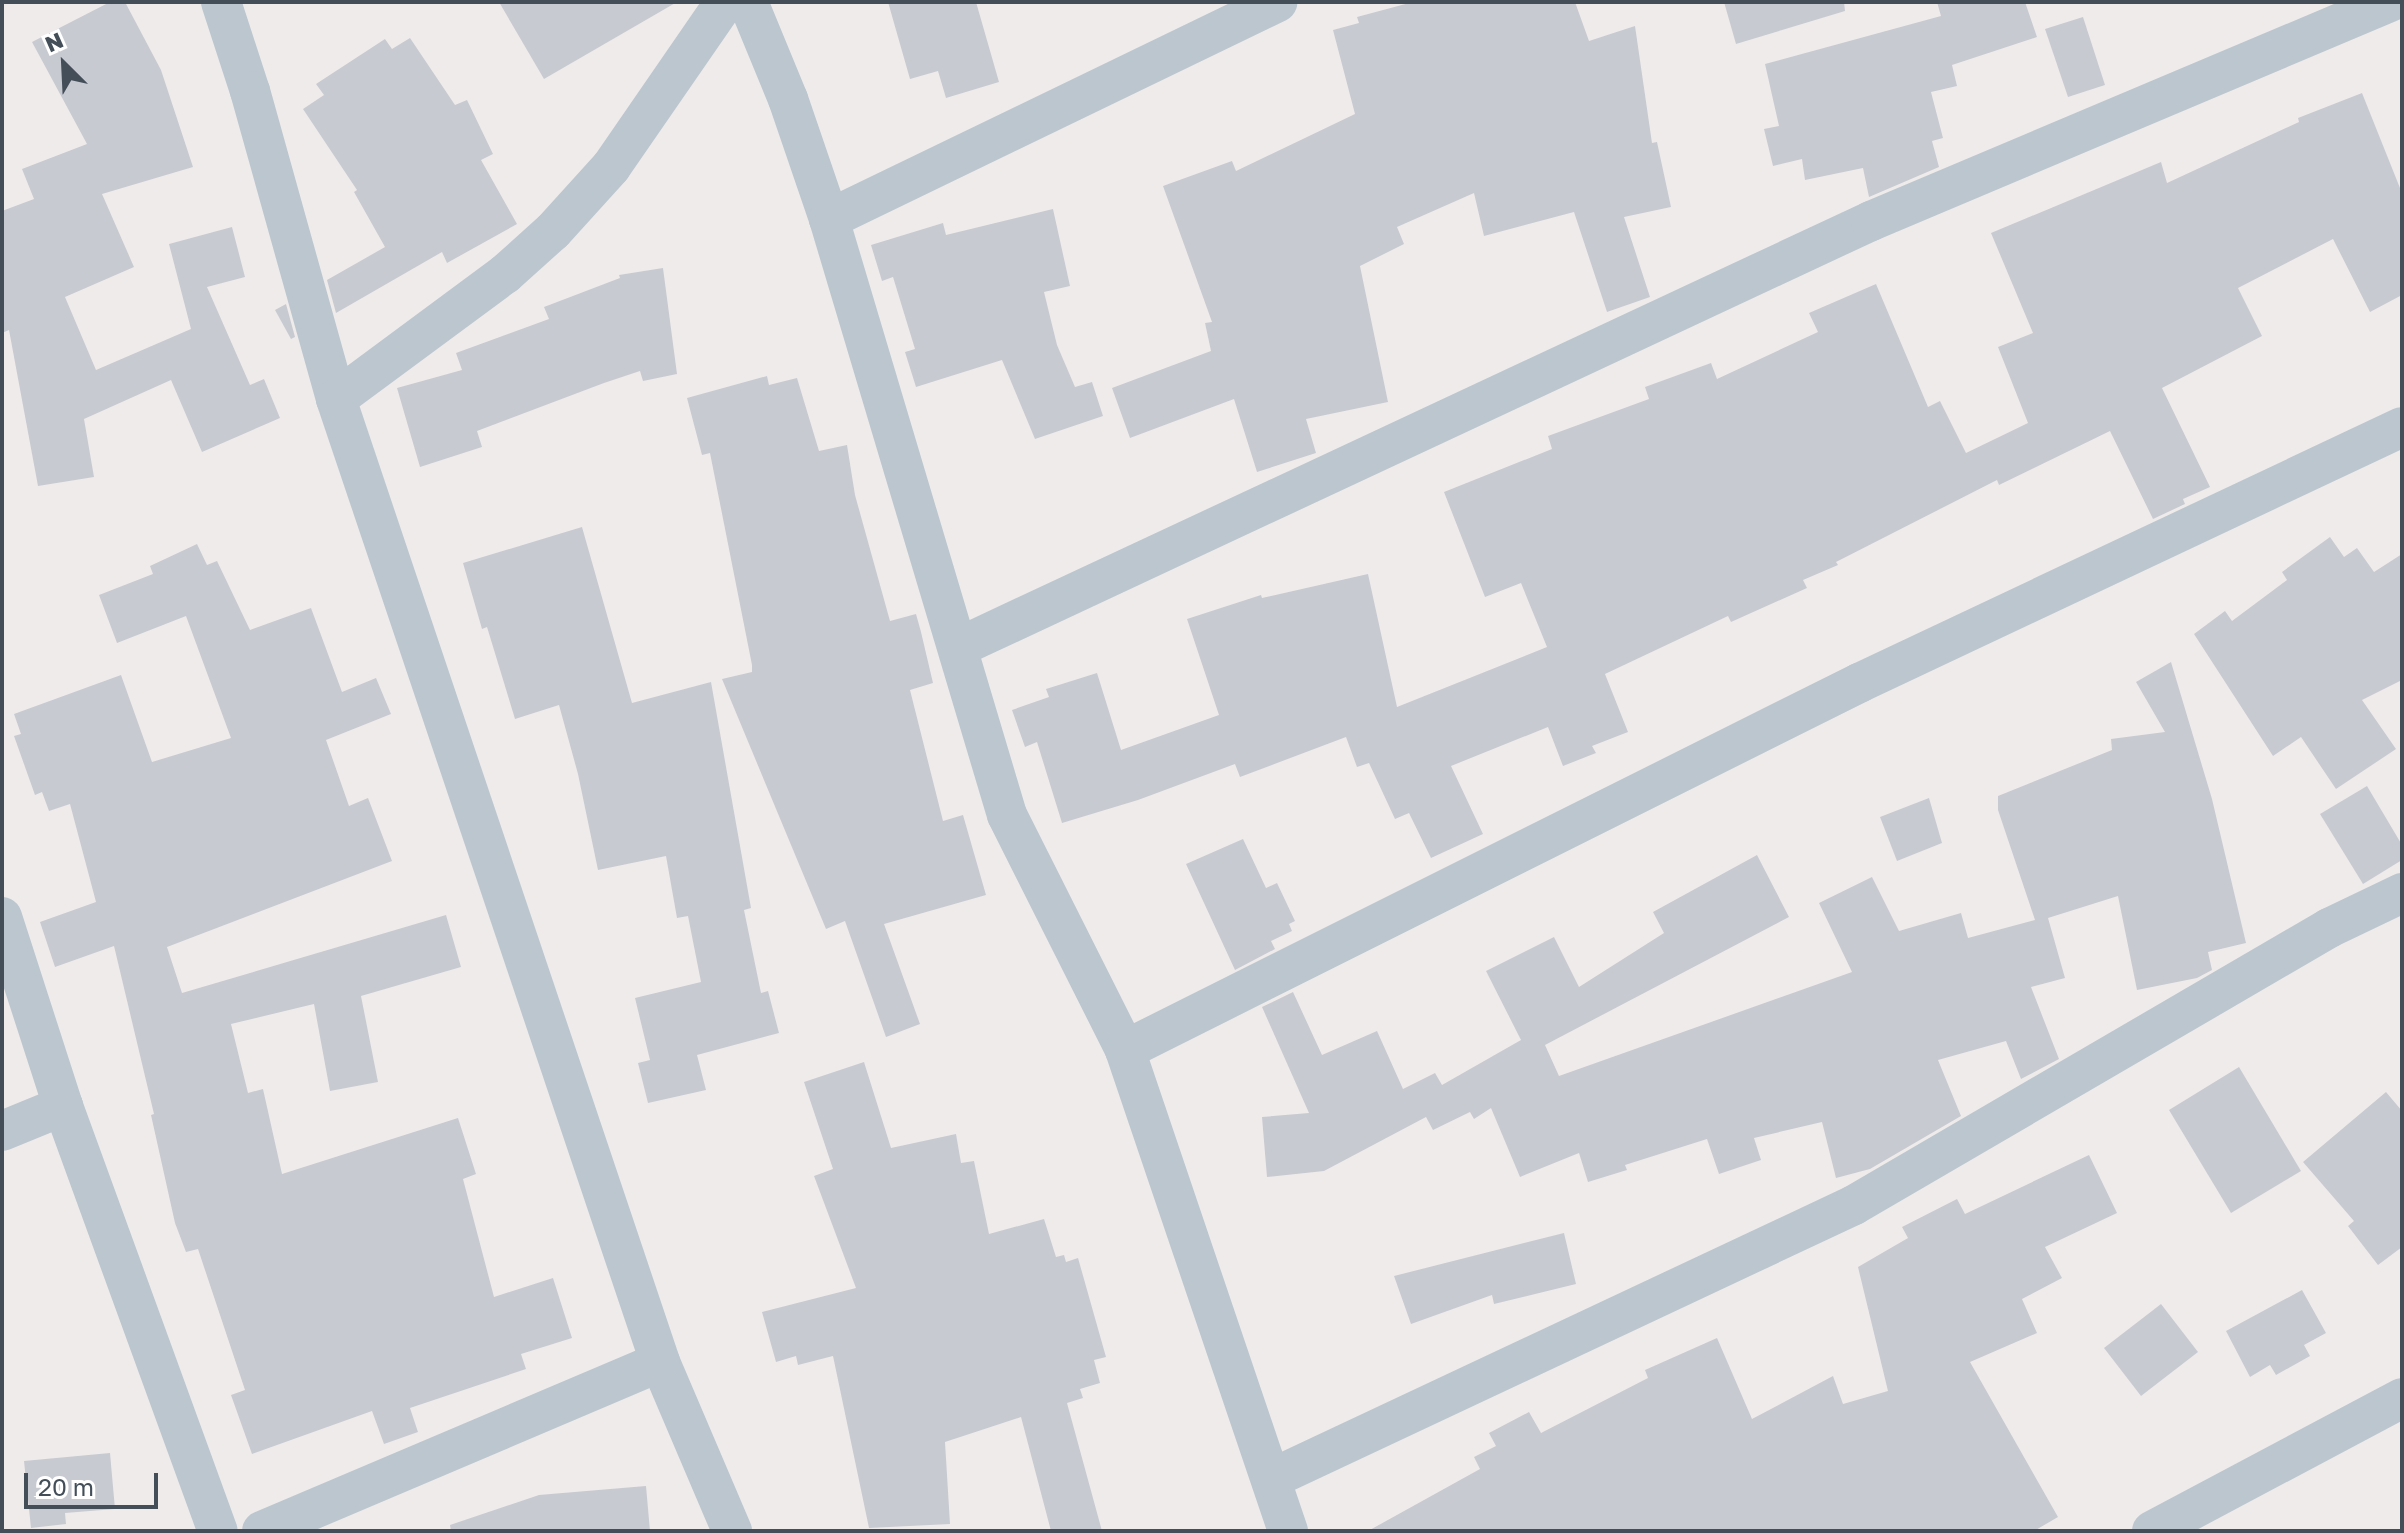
<!DOCTYPE html>
<html>
<head>
<meta charset="utf-8">
<style>
	body { margin:0 }
	#map { position:relative; width:2404px; height:1533px; overflow:hidden; background:#efebeb; font-family:"Golos Text",sans-serif }
	div>[style] { position:absolute }
	.building>* { inset:0; background:#c8cad1 }
	.minor>* { height:40px; margin:-20px; padding:0 20px; transform-origin:20px; border-radius:20px; background:#bcc6cf }
	span { translate:-50% -50%; white-space:nowrap; text-align:center; line-height:1.15; -webkit-text-stroke:8px #fff; paint-order:stroke }
	.frame { position:absolute; inset:0; border:4px solid #444e59; pointer-events:none }
	.north { position:absolute; left:24px; top:24px; width:80px; height:80px; -webkit-text-stroke:6px #fff; paint-order:stroke; rotate:336deg; font-size:22px; font-weight:700; line-height:32px; text-align:center; color:#444e59 }
	.north::after { content:''; display:block; margin:auto; width:28px; height:36px; background:#444e59; clip-path:polygon(50% 0,100% 100%,50% 72%,0 100%) }
	.scale { position:absolute; left:24px; top:1473px; width:134px; height:36px; box-sizing:border-box; border:4px solid #444e59; border-top:0; padding-left:10px; font-size:24px; line-height:28px; white-space:nowrap; color:#444e59; -webkit-text-stroke:6px #fff; paint-order:stroke }
</style>
</head>
<body>
<div id="map">
	<div class="building">
		<i style="clip-path:polygon(110px 2px,125px 2px,161px 70px,193px 167px,102px 194px,134px 267px,65px 297px,96px 370px,191px 329px,169px 244px,232px 227px,245px 277px,207px 287px,250px 385px,264px 379px,280px 418px,202px 452px,171px 380px,84px 419px,94px 477px,38px 486px,9px 330px,2px 333px,2px 211px,34px 199px,22px 169px,87px 144px,32px 42px)"></i>
		<i style="clip-path:polygon(499px 2px,677px 2px,544px 79px)"></i>
		<i style="clip-path:polygon(888px 2px,976px 2px,999px 82px,946px 98px,938px 71px,910px 79px)"></i>
		<i style="clip-path:polygon(1413px 2px,1575px 2px,1589px 41px,1635px 26px,1652px 143px,1657px 142px,1671px 207px,1624px 217px,1650px 297px,1607px 312px,1574px 212px,1484px 236px,1474px 193px,1397px 227px,1404px 244px,1360px 266px,1388px 402px,1306px 419px,1316px 453px,1257px 472px,1234px 399px,1130px 438px,1112px 388px,1211px 351px,1205px 323px,1212px 322px,1163px 186px,1232px 161px,1236px 171px,1355px 114px,1333px 30px,1359px 23px,1357px 17px)"></i>
		<i style="clip-path:polygon(1724px 2px,1844px 2px,1845px 11px,1736px 44px)"></i>
		<i style="clip-path:polygon(1937px 2px,2025px 2px,2037px 37px,1952px 65px,1957px 86px,1931px 92px,1943px 138px,1932px 141px,1939px 167px,1869px 197px,1863px 168px,1805px 180px,1802px 159px,1773px 166px,1764px 129px,1779px 126px,1765px 64px,1941px 16px)"></i>
		<i style="clip-path:polygon(2083px 17px,2105px 85px,2068px 97px,2045px 29px)"></i>
		<i style="clip-path:polygon(410px 38px,455px 105px,467px 100px,493px 154px,481px 160px,517px 224px,447px 263px,442px 252px,336px 313px,327px 280px,385px 247px,354px 192px,357px 190px,303px 109px,324px 95px,316px 84px,385px 39px,392px 49px)"></i>
		<i style="clip-path:polygon(2362px 93px,2402px 193px,2402px 295px,2370px 312px,2333px 239px,2238px 288px,2262px 336px,2162px 388px,2210px 487px,2183px 499px,2185px 504px,2153px 519px,2110px 431px,1999px 485px,1997px 480px,1836px 562px,1838px 565px,1803px 580px,1807px 588px,1731px 622px,1728px 616px,1605px 674px,1628px 732px,1592px 746px,1596px 753px,1563px 766px,1548px 727px,1451px 766px,1483px 834px,1431px 858px,1409px 813px,1395px 819px,1369px 763px,1357px 767px,1346px 737px,1240px 777px,1235px 764px,1138px 800px,1062px 823px,1037px 742px,1025px 747px,1012px 710px,1049px 697px,1046px 689px,1097px 673px,1121px 750px,1219px 715px,1187px 619px,1261px 595px,1262px 598px,1368px 574px,1397px 707px,1547px 647px,1521px 583px,1485px 597px,1444px 492px,1552px 449px,1548px 436px,1649px 399px,1645px 387px,1711px 363px,1717px 379px,1818px 332px,1809px 313px,1876px 284px,1928px 407px,1940px 401px,1966px 453px,2028px 423px,1998px 347px,2033px 333px,1991px 233px,2161px 162px,2167px 183px,2299px 122px,2298px 118px)"></i>
		<i style="clip-path:polygon(1053px 209px,1070px 286px,1044px 292px,1057px 345px,1075px 387px,1092px 382px,1103px 416px,1035px 439px,1002px 360px,916px 387px,905px 352px,915px 349px,893px 277px,882px 281px,871px 245px,943px 223px,946px 235px)"></i>
		<i style="clip-path:polygon(663px 268px,677px 374px,643px 381px,640px 371px,604px 383px,477px 431px,482px 447px,420px 467px,397px 388px,462px 370px,456px 353px,549px 319px,544px 307px,620px 278px,619px 275px)"></i>
		<i style="clip-path:polygon(286px 304px,295px 337px,291px 339px,275px 310px)"></i>
		<i style="clip-path:polygon(767px 376px,769px 385px,797px 378px,819px 451px,847px 445px,855px 495px,890px 621px,916px 614px,921px 632px,933px 683px,910px 690px,943px 821px,963px 815px,986px 895px,884px 924px,920px 1024px,886px 1037px,845px 921px,826px 929px,722px 679px,752px 672px,752px 665px,710px 453px,702px 455px,687px 398px)"></i>
		<i style="clip-path:polygon(582px 527px,632px 703px,711px 682px,751px 908px,744px 910px,761px 993px,768px 991px,779px 1033px,697px 1055px,706px 1090px,648px 1103px,638px 1063px,650px 1060px,635px 998px,701px 982px,688px 916px,677px 918px,666px 856px,598px 870px,578px 774px,559px 705px,515px 719px,487px 627px,482px 629px,463px 563px)"></i>
		<i style="clip-path:polygon(2330px 537px,2344px 557px,2357px 548px,2374px 572px,2402px 554px,2402px 680px,2362px 700px,2396px 749px,2336px 789px,2301px 737px,2273px 756px,2194px 634px,2225px 611px,2232px 621px,2287px 580px,2282px 572px)"></i>
		<i style="clip-path:polygon(197px 544px,207px 565px,217px 561px,250px 630px,311px 608px,342px 692px,376px 678px,391px 714px,326px 740px,349px 806px,368px 798px,392px 861px,167px 947px,182px 993px,446px 915px,461px 967px,361px 996px,378px 1082px,330px 1091px,314px 1004px,231px 1024px,248px 1093px,263px 1089px,282px 1174px,458px 1118px,476px 1174px,463px 1179px,494px 1297px,553px 1278px,572px 1338px,521px 1354px,526px 1369px,410px 1408px,418px 1432px,384px 1444px,372px 1411px,252px 1454px,231px 1395px,245px 1390px,198px 1249px,186px 1252px,175px 1223px,151px 1115px,154px 1114px,114px 946px,55px 967px,40px 922px,96px 902px,70px 804px,49px 811px,42px 792px,35px 795px,14px 736px,21px 734px,14px 714px,121px 675px,152px 762px,231px 738px,186px 616px,117px 643px,99px 595px,153px 574px,150px 566px)"></i>
		<i style="clip-path:polygon(2171px 662px,2212px 799px,2246px 943px,2208px 952px,2212px 970px,2197px 978px,2137px 990px,2118px 896px,2048px 918px,2065px 978px,2031px 987px,2059px 1059px,2021px 1079px,2006px 1041px,1938px 1060px,1961px 1116px,1870px 1169px,1836px 1178px,1822px 1122px,1754px 1138px,1761px 1160px,1719px 1174px,1707px 1139px,1625px 1165px,1627px 1170px,1588px 1182px,1579px 1153px,1520px 1177px,1491px 1108px,1474px 1119px,1470px 1112px,1433px 1130px,1426px 1117px,1324px 1171px,1267px 1177px,1262px 1117px,1309px 1113px,1262px 1007px,1293px 992px,1322px 1055px,1377px 1031px,1403px 1089px,1435px 1073px,1442px 1085px,1521px 1040px,1486px 971px,1554px 937px,1579px 987px,1664px 933px,1653px 912px,1757px 855px,1789px 917px,1545px 1045px,1559px 1076px,1852px 972px,1819px 903px,1872px 877px,1899px 931px,1961px 913px,1968px 938px,2035px 920px,1998px 810px,1998px 796px,2112px 750px,2111px 739px,2165px 732px,2136px 682px)"></i>
		<i style="clip-path:polygon(2367px 786px,2402px 845px,2402px 860px,2363px 884px,2320px 814px)"></i>
		<i style="clip-path:polygon(1929px 798px,1942px 843px,1897px 861px,1880px 817px)"></i>
		<i style="clip-path:polygon(1243px 839px,1266px 888px,1277px 883px,1295px 921px,1289px 924px,1292px 931px,1271px 941px,1275px 949px,1235px 970px,1186px 864px)"></i>
		<i style="clip-path:polygon(864px 1062px,891px 1148px,956px 1134px,961px 1163px,974px 1161px,989px 1234px,1044px 1219px,1056px 1257px,1064px 1255px,1066px 1262px,1078px 1258px,1106px 1357px,1094px 1360px,1100px 1383px,1080px 1389px,1083px 1398px,1067px 1403px,1102px 1531px,1051px 1531px,1021px 1417px,945px 1442px,950px 1524px,869px 1528px,833px 1356px,798px 1365px,796px 1356px,776px 1362px,762px 1312px,856px 1288px,814px 1176px,833px 1169px,804px 1082px)"></i>
		<i style="clip-path:polygon(2239px 1067px,2301px 1171px,2231px 1213px,2169px 1110px)"></i>
		<i style="clip-path:polygon(2386px 1092px,2402px 1111px,2402px 1247px,2378px 1265px,2348px 1226px,2354px 1221px,2303px 1162px)"></i>
		<i style="clip-path:polygon(2089px 1155px,2117px 1213px,2045px 1247px,2062px 1278px,2022px 1299px,2037px 1333px,1970px 1362px,2058px 1517px,2034px 1531px,1368px 1531px,1480px 1469px,1474px 1457px,1496px 1446px,1489px 1433px,1529px 1412px,1541px 1433px,1648px 1378px,1645px 1370px,1717px 1338px,1752px 1419px,1833px 1376px,1843px 1404px,1888px 1391px,1858px 1267px,1908px 1238px,1902px 1227px,1957px 1199px,1965px 1214px)"></i>
		<i style="clip-path:polygon(1564px 1233px,1576px 1284px,1494px 1304px,1492px 1295px,1411px 1324px,1394px 1276px)"></i>
		<i style="clip-path:polygon(2302px 1290px,2326px 1333px,2304px 1345px,2310px 1356px,2276px 1375px,2270px 1365px,2250px 1377px,2226px 1331px)"></i>
		<i style="clip-path:polygon(2161px 1304px,2198px 1352px,2141px 1396px,2104px 1348px)"></i>
		<i style="clip-path:polygon(110px 1453px,115px 1509px,65px 1513px,66px 1524px,31px 1528px,24px 1461px)"></i>
		<i style="clip-path:polygon(646px 1486px,650px 1531px,451px 1531px,450px 1525px,539px 1495px)"></i>
	</div>
	<div class="minor">
		<i style="left:221px;top:2px;width:94px;rotate:72deg"></i>
		<i style="left:250px;top:91px;width:320px;rotate:74.4deg"></i>
		<i style="left:336px;top:399px;width:1016px;rotate:71.4deg"></i>
		<i style="left:660px;top:1362px;width:184px;rotate:66.9deg"></i>
		<i style="left:748px;top:2px;width:105px;rotate:67.6deg"></i>
		<i style="left:788px;top:99px;width:127px;rotate:71.1deg"></i>
		<i style="left:829px;top:219px;width:622px;rotate:73.37deg"></i>
		<i style="left:1007px;top:815px;width:263px;rotate:63.3deg"></i>
		<i style="left:1125px;top:1050px;width:508px;rotate:71.28deg"></i>
		<i style="left:829px;top:219px;width:498px;rotate:-25.8deg"></i>
		<i style="left:336px;top:399px;width:210px;rotate:-36.5deg"></i>
		<i style="left:505px;top:274px;width:64px;rotate:-41.9deg"></i>
		<i style="left:553px;top:231px;width:86px;rotate:-47.8deg"></i>
		<i style="left:611px;top:167px;width:201px;rotate:-55.4deg"></i>
		<i style="left:959px;top:647px;width:1007px;rotate:-25.04deg"></i>
		<i style="left:1871px;top:221px;width:563px;rotate:-22.88deg"></i>
		<i style="left:2px;top:917px;width:199px;rotate:72.1deg"></i>
		<i style="left:63px;top:1106px;width:452px;rotate:70deg"></i>
		<i style="left:1125px;top:1050px;width:821px;rotate:-26.57deg"></i>
		<i style="left:1859px;top:683px;width:600px;rotate:-25.24deg"></i>
		<i style="left:2px;top:1131px;width:66px;rotate:-22.3deg"></i>
		<i style="left:1271px;top:1479px;width:644px;rotate:-25.17deg"></i>
		<i style="left:1854px;top:1205px;width:550px;rotate:-30.25deg"></i>
		<i style="left:2329px;top:928px;width:81px;rotate:-25.6deg"></i>
		<i style="left:262px;top:1531px;width:432px;rotate:-23deg"></i>
		<i style="left:2152px;top:1531px;width:283px;rotate:-28deg"></i>
	</div>
	<div class="frame"></div>
	<div class="north">N</div>
	<div class="scale">20 m</div>
</div>
</body>
</html>
